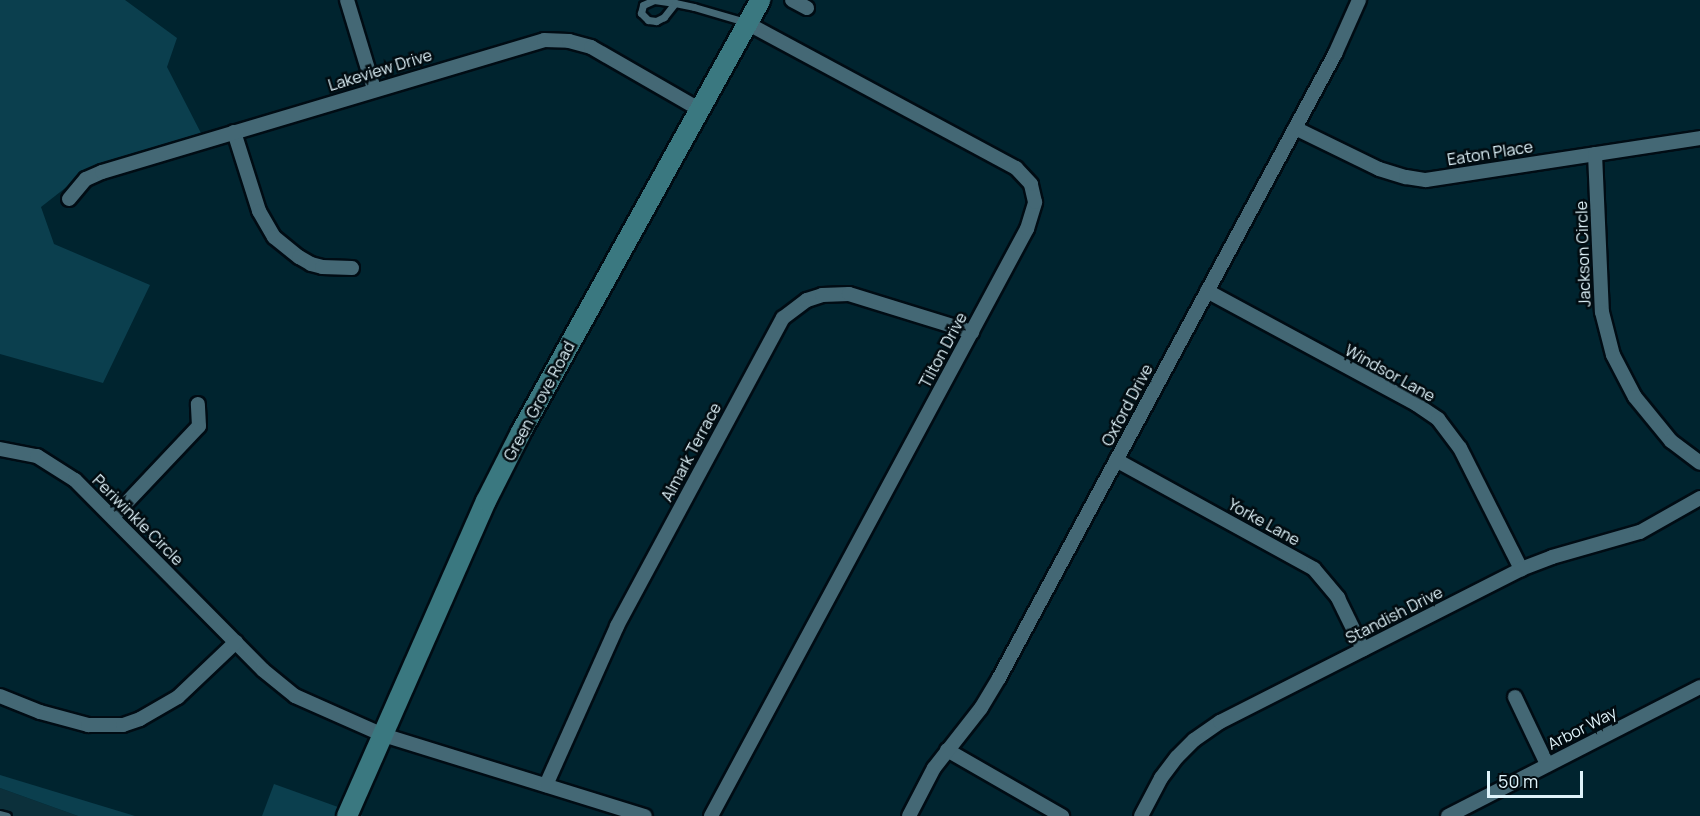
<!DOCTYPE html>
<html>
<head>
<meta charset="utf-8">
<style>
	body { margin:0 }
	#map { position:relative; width:1700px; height:816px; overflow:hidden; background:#00242f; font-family:Manrope,sans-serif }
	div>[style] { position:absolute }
	.built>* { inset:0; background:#0c303b }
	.green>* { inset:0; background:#0b3f4e }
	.roads { filter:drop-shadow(2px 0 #000c14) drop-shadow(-2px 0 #000c14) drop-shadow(0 2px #000c14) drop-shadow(0 -2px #000c14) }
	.lane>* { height:7px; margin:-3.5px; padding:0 3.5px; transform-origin:3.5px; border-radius:3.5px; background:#446875 }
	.street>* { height:14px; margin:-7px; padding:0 7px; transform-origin:7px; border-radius:7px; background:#446875 }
	.secondary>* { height:20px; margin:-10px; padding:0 10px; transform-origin:10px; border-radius:10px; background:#3a7880 }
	span { translate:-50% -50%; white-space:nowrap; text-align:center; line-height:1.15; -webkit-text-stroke:5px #010b10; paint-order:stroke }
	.street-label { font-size:16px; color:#dff3fa }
	.scale { position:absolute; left:1487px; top:771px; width:96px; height:27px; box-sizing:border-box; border:3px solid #dff3fa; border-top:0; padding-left:8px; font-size:18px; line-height:21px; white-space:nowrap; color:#dff3fa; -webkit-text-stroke:4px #010b10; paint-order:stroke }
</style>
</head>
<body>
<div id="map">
	<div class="built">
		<i style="clip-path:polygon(0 788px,78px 816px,0 816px)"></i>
	</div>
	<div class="green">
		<i style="clip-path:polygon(0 0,125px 0,177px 38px,167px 67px,203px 137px,78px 178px,41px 207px,54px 244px,150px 285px,103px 383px,0 354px)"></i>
		<i style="clip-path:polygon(0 775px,135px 816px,78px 816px,0 788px)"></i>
		<i style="clip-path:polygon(274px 784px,363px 816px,262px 816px)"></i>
	</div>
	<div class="roads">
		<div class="lane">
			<i style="left:675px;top:3px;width:18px;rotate:128deg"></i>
			<i style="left:664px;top:17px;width:9px;rotate:153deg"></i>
			<i style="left:656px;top:21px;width:8px;rotate:-173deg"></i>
			<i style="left:648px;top:20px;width:10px;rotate:-135deg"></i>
			<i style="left:641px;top:13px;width:8px;rotate:-76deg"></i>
			<i style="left:643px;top:5px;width:12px;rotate:-24deg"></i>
			<i style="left:654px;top:0;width:21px;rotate:8deg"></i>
			<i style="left:675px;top:3px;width:19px;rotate:12deg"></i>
			<i style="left:694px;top:7px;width:53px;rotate:16.4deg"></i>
			<i style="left:0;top:814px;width:7px;rotate:16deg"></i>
		</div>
		<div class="street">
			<i style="left:347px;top:0;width:93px;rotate:73.1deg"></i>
			<i style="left:792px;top:0;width:17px;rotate:28deg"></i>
			<i style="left:1295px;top:128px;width:93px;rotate:26deg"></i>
			<i style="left:1379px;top:169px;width:28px;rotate:17deg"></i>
			<i style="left:1406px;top:177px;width:20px;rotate:9deg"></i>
			<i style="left:1426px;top:180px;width:277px;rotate:-8.7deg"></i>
			<i style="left:234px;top:132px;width:83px;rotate:72.4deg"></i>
			<i style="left:259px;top:211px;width:30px;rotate:60deg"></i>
			<i style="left:274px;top:237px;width:32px;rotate:39deg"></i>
			<i style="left:299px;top:257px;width:14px;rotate:30deg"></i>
			<i style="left:311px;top:264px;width:11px;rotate:15deg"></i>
			<i style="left:322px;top:267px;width:30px;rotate:2deg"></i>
			<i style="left:1595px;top:154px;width:158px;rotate:87.5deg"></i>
			<i style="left:1602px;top:312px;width:44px;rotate:75.7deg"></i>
			<i style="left:1613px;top:355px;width:47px;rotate:62.4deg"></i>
			<i style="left:1635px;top:397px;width:57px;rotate:50.7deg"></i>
			<i style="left:1671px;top:441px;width:36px;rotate:37deg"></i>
			<i style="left:69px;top:199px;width:26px;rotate:-50deg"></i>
			<i style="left:86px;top:179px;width:17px;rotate:-24deg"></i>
			<i style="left:102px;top:172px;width:461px;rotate:-16.6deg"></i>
			<i style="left:544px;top:40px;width:25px;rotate:2deg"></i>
			<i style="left:569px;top:41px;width:23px;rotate:15deg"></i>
			<i style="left:591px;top:47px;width:125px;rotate:29.9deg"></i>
			<i style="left:1207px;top:291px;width:238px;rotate:28.4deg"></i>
			<i style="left:1416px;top:404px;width:27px;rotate:34deg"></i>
			<i style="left:1438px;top:419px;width:36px;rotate:53deg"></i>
			<i style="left:1460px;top:448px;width:136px;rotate:63.2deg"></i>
			<i style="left:0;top:449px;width:38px;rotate:11deg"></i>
			<i style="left:37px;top:456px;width:45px;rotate:32.3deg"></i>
			<i style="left:75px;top:480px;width:267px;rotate:45.3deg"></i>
			<i style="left:263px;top:670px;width:41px;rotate:39.1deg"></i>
			<i style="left:295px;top:696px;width:96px;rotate:23.9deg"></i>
			<i style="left:383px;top:735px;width:274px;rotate:17.2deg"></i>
			<i style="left:1116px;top:460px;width:226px;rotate:28.8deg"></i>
			<i style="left:1314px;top:569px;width:38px;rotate:50deg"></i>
			<i style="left:1338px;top:598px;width:57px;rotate:63.9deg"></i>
			<i style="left:113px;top:517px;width:125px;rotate:-46.6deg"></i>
			<i style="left:199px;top:426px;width:22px;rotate:-93deg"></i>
			<i style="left:0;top:696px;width:43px;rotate:21.8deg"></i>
			<i style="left:40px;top:712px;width:50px;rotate:15.2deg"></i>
			<i style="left:88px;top:725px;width:35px"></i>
			<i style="left:123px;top:725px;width:18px;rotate:-19deg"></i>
			<i style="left:140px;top:719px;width:44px;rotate:-30.1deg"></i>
			<i style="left:178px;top:697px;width:80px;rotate:-43.5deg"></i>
			<i style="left:1515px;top:697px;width:74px;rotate:64.5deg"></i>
			<i style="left:947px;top:750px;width:133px;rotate:29.9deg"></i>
			<i style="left:546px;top:785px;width:174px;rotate:-65.9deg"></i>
			<i style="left:617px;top:626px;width:350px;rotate:-61.7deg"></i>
			<i style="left:783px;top:318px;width:30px;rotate:-37deg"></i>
			<i style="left:807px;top:300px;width:16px;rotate:-18deg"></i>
			<i style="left:822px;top:295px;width:27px;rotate:-2deg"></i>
			<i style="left:849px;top:294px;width:129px;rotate:17.2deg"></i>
			<i style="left:711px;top:816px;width:667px;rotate:-61.71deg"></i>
			<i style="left:1027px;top:229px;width:28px;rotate:-73deg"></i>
			<i style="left:1035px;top:202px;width:18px;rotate:-103deg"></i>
			<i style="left:1031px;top:184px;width:22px;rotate:-133deg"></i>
			<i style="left:1016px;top:168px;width:306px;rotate:-151.7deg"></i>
			<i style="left:909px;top:816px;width:54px;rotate:-62.5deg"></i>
			<i style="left:934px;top:768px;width:76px;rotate:-51.9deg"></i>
			<i style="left:981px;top:708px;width:35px;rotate:-59deg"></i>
			<i style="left:999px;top:678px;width:709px;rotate:-61.7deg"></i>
			<i style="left:1335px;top:54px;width:59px;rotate:-66deg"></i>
			<i style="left:1141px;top:816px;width:43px;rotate:-62.2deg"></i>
			<i style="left:1161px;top:778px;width:26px;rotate:-53deg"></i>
			<i style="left:1177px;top:757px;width:24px;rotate:-45deg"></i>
			<i style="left:1194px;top:740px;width:32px;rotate:-35deg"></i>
			<i style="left:1220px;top:722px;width:338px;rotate:-26.9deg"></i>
			<i style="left:1521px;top:569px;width:33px;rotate:-21deg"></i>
			<i style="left:1552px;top:557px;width:91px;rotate:-15.9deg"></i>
			<i style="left:1640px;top:532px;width:69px;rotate:-29.5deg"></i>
			<i style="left:1448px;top:816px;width:283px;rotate:-27.1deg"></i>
		</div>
		<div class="secondary">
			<i style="left:347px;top:816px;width:344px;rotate:-66.2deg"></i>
			<i style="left:486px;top:501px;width:77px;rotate:-63.1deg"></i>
			<i style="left:521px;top:432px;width:494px;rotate:-61deg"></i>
		</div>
	</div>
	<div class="street-label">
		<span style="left:380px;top:70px;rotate:-17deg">Lakeview Drive</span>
		<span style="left:1490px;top:153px;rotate:-9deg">Eaton Place</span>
		<span style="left:1583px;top:254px;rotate:-92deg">Jackson Circle</span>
		<span style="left:943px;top:350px;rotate:-62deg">Tilton Drive</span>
		<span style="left:1390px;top:373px;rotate:29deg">Windsor Lane</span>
		<span style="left:539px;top:401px;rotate:-62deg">Green Grove Road</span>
		<span style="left:1127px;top:405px;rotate:-62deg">Oxford Drive</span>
		<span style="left:691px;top:452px;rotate:-62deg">Almark Terrace</span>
		<span style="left:138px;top:520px;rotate:45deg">Periwinkle Circle</span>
		<span style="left:1264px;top:522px;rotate:29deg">Yorke Lane</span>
		<span style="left:1394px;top:615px;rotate:-27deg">Standish Drive</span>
		<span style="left:1582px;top:728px;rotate:-27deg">Arbor Way</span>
	</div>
	<div class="scale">50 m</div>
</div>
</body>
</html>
